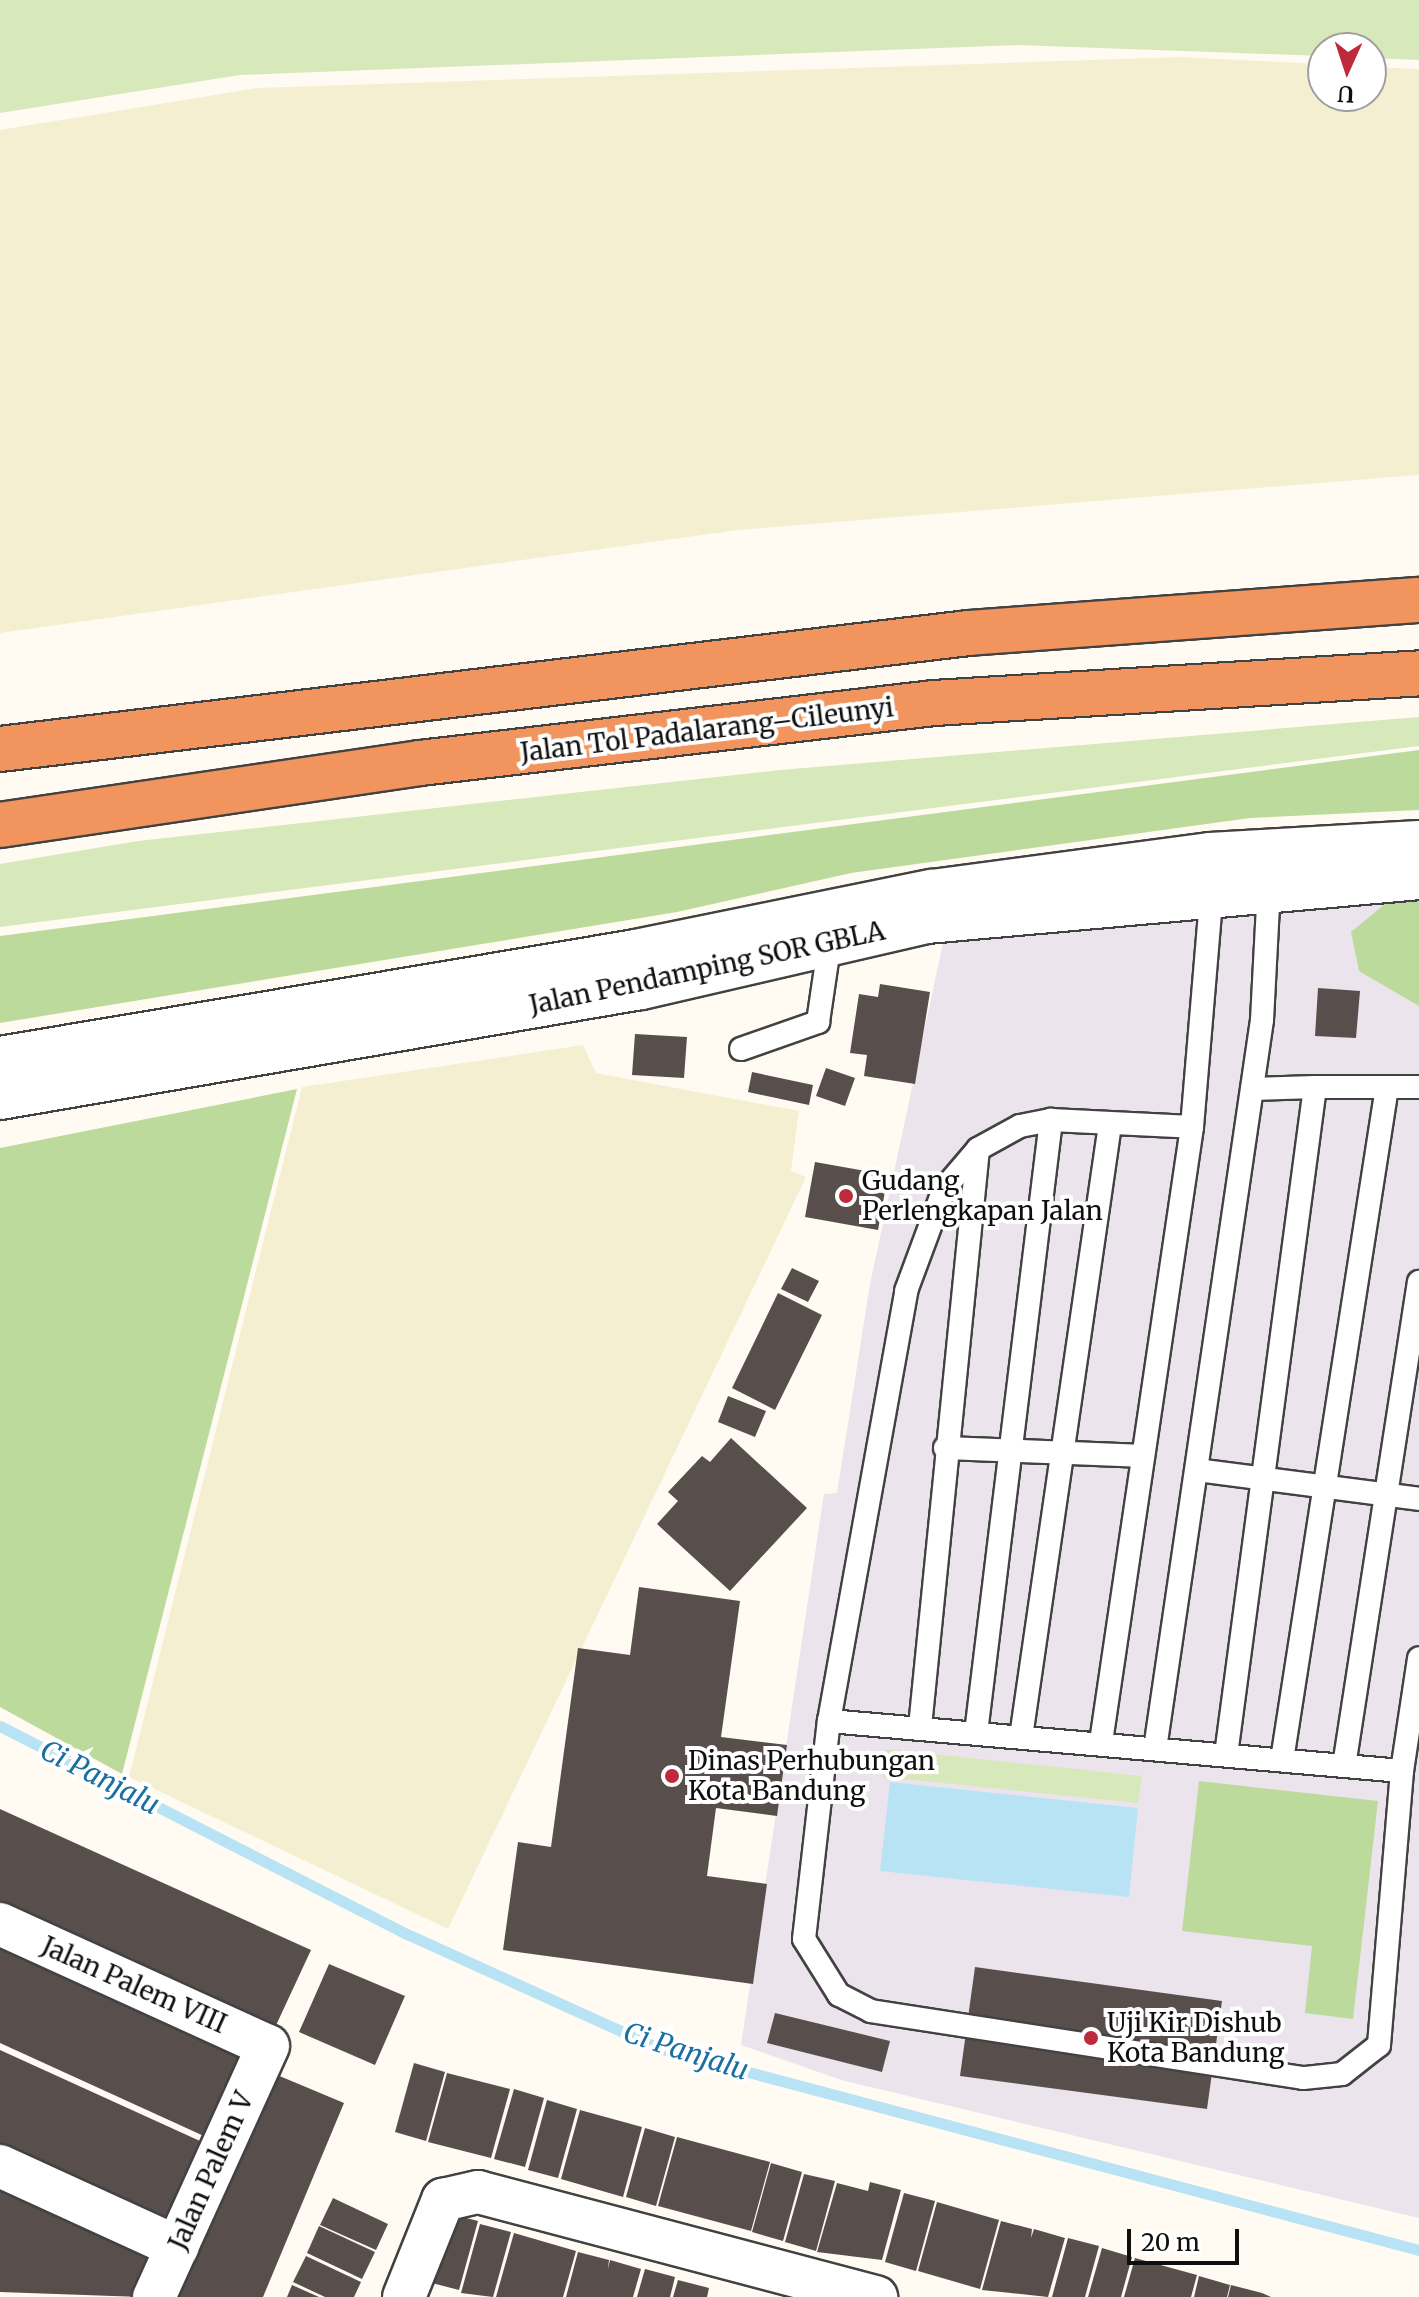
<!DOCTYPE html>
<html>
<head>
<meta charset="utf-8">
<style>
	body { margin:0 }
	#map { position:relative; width:1419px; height:2297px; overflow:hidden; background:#fffbf2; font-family:Merriweather,serif }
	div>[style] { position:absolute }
	.industrial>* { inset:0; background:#ece4ed }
	.farmland>* { inset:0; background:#f5efd2 }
	.green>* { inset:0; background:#d7e9bb }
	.forest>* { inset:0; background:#bcda9b }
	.water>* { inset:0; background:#b7e3f5 }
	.stream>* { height:11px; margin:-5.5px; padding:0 5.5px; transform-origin:5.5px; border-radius:5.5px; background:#b7e3f5 }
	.building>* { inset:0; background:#584f4c }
	.roads { filter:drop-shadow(2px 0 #424242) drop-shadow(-2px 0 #424242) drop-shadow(0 2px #424242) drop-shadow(0 -2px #424242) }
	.service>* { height:22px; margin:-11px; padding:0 11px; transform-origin:11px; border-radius:11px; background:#fff }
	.minor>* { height:42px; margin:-21px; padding:0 21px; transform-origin:21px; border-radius:21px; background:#fff }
	.tertiary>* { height:44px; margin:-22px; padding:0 22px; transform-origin:22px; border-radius:22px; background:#fff }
	.motorway>* { height:44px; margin:-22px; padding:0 22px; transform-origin:22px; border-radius:22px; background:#f1945d }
	.dots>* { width:22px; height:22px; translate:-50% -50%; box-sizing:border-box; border:4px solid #fff; border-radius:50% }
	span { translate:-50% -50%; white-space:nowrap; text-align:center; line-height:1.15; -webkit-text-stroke:8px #fff; paint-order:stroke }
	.street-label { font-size:26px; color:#0f0f0f }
	.poi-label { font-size:26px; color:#0f0f0f }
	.left { translate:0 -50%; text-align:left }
	.water-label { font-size:28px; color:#1a70a0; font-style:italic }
	.north { position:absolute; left:1307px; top:32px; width:80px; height:80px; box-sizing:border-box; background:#fff; border:2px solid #9f9f9f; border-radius:50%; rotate:183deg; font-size:22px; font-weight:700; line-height:32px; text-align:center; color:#0f0f0f }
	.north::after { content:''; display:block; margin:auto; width:28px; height:36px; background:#be293c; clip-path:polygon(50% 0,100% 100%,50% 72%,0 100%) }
	.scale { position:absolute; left:1127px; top:2229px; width:112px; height:36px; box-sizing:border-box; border:4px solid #0f0f0f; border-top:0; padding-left:10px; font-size:24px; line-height:28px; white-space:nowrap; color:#0f0f0f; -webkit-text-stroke:6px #fff; paint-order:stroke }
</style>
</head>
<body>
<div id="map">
	<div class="industrial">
		<i style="clip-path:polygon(1419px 901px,1419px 2218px,841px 2080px,741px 2045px,824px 1494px,837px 1493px,870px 1284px,943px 943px,1345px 902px)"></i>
	</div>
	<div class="farmland">
		<i style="clip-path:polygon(1179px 57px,1323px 64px,1323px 96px,1371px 96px,1371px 67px,1419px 69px,1419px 475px,738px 530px,0 633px,0 130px,257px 88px)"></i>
		<i style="clip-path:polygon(583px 1045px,596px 1073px,799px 1111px,791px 1171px,806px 1177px,448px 1929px,129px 1777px,302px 1087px)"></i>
	</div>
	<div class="green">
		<i style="clip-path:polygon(0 0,1419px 0,1419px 60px,1371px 58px,1371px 48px,1323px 48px,1323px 56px,1018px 45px,240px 75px,0 113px)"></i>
		<i style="clip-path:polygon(1419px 717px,1419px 746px,0 927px,0 864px,138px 841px,780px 770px)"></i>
		<i style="clip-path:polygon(886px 1749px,1142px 1776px,1138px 1803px,883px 1777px)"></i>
	</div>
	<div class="forest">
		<i style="clip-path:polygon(1419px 750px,1419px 810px,1250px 818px,851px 873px,677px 912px,0 1023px,0 936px)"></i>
		<i style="clip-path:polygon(1391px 899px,1419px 899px,1419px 1006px,1359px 971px,1351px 932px)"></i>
		<i style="clip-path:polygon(297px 1089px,122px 1774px,0 1707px,0 1148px)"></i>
		<i style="clip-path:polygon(1199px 1781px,1378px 1801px,1353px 2019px,1305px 2013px,1312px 1946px,1182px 1931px)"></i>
	</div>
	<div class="water">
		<i style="clip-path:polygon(890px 1782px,1138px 1808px,1129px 1897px,880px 1871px)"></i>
	</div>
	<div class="stream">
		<i style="left:0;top:1726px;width:457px;rotate:27.1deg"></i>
		<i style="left:407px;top:1934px;width:276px;rotate:24.4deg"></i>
		<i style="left:658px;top:2048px;width:787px;rotate:14.87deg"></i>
	</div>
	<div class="building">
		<i style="clip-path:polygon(880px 984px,930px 992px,915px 1084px,864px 1076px,867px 1055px,850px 1053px,859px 994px,878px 997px)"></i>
		<i style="clip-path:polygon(1318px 988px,1360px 991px,1356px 1038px,1315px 1036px)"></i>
		<i style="clip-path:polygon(635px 1034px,687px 1037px,684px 1078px,632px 1075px)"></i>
		<i style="clip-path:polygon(826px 1068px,855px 1078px,845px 1106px,816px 1096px)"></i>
		<i style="clip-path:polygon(752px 1072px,813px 1085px,809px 1105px,748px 1092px)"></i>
		<i style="clip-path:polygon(815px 1162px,888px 1175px,878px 1230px,805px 1217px)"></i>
		<i style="clip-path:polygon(792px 1268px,819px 1281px,808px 1302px,781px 1289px)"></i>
		<i style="clip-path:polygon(778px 1293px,822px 1315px,775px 1410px,732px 1388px)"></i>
		<i style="clip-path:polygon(728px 1396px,766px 1411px,755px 1437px,718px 1422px)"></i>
		<i style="clip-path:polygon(731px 1438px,807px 1508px,730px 1591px,657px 1524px,678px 1501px,668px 1492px,702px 1456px,710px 1462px)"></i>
		<i style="clip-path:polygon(639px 1587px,740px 1601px,721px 1737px,787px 1745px,777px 1816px,716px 1808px,707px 1876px,767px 1884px,753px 1984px,503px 1950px,518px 1842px,551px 1847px,578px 1648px,630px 1655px)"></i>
		<i style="clip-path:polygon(0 1809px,311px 1950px,272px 2034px,0 1910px)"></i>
		<i style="clip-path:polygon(0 1931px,260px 2049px,217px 2142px,0 2043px)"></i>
		<i style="clip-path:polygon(329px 1964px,405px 1996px,375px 2065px,299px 2032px)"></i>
		<i style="clip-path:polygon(975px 1967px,1222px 2001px,1207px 2109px,960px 2076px)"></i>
		<i style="clip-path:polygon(775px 2013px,890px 2041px,882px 2072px,767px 2043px)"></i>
		<i style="clip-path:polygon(0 2050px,211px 2146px,171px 2232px,0 2154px)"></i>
		<i style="clip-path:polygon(414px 2063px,445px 2072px,426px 2141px,395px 2132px)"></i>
		<i style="clip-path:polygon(270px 2072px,344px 2103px,263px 2297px,176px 2297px)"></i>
		<i style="clip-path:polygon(447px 2073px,510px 2089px,491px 2158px,428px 2142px)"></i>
		<i style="clip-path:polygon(514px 2089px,544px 2098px,525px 2167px,494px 2159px)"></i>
		<i style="clip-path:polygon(547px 2100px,577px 2109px,558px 2178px,528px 2170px)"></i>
		<i style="clip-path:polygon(580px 2110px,642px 2127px,623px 2197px,561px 2179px)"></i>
		<i style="clip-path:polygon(645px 2128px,675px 2137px,656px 2206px,626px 2197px)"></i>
		<i style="clip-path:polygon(677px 2137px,770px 2162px,751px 2231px,658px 2206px)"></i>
		<i style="clip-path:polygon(771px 2163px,802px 2172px,783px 2241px,752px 2232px)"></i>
		<i style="clip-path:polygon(804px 2174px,835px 2181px,816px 2251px,785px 2242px)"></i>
		<i style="clip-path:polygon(0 2180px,162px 2253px,141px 2297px,0 2292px)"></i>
		<i style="clip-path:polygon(870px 2182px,901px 2190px,882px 2260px,817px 2252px,837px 2183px,868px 2191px)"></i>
		<i style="clip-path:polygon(904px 2193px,935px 2201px,916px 2271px,885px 2262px)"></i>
		<i style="clip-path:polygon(333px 2198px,388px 2224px,376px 2250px,320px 2225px)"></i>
		<i style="clip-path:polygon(937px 2202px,999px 2220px,980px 2289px,918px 2271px)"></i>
		<i style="clip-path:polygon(447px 2213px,478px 2221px,459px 2290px,428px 2282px)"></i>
		<i style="clip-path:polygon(1001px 2221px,1032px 2229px,1031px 2238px,1034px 2229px,1065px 2238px,1048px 2297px,982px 2290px)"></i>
		<i style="clip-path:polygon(480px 2224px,511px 2232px,493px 2297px,461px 2293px)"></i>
		<i style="clip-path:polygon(319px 2226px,375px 2252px,362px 2279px,307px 2253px)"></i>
		<i style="clip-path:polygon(514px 2233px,576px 2251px,563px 2297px,496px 2297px)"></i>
		<i style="clip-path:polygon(1068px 2238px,1099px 2246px,1085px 2297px,1052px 2297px)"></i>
		<i style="clip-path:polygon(1102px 2248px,1132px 2257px,1121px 2297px,1088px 2297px)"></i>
		<i style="clip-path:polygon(578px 2252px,609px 2260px,608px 2269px,610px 2260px,641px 2269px,633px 2297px,566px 2297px)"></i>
		<i style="clip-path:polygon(306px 2256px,361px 2282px,354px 2297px,325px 2297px,293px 2282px)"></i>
		<i style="clip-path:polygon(1135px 2258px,1197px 2275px,1191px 2297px,1124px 2297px)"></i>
		<i style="clip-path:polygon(645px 2269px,675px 2277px,670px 2297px,637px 2297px)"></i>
		<i style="clip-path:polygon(1199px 2276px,1230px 2285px,1227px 2297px,1194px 2297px)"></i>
		<i style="clip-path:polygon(678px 2280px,709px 2288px,707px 2297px,673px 2297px)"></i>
		<i style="clip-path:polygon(292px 2285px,319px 2297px,287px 2297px)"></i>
		<i style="clip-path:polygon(1231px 2285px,1262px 2293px,1271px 2297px,1228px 2297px)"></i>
	</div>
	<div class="roads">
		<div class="service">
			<i style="left:741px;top:1049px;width:82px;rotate:-19.3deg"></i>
			<i style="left:818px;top:1022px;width:82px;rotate:-81.6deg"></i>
			<i style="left:1315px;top:1087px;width:104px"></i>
			<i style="left:945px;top:1448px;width:195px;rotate:2.3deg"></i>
			<i style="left:1197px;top:1470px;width:224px;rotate:7.4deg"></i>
			<i style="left:829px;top:1721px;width:575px;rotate:4.99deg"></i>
			<i style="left:1402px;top:1771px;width:275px;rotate:94.8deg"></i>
			<i style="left:1379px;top:2045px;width:47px;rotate:141.9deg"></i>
			<i style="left:1342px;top:2074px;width:39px;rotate:174deg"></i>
			<i style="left:1303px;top:2078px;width:437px;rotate:-171.2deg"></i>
			<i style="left:871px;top:2011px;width:36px;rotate:-153deg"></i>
			<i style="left:839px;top:1995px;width:66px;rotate:-122deg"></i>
			<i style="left:804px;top:1939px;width:219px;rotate:-83.5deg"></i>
			<i style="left:829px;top:1721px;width:437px;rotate:-79.8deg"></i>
			<i style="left:906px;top:1291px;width:109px;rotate:-69.6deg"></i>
			<i style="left:944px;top:1189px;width:52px;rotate:-49.6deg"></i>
			<i style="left:920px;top:1727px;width:581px;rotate:-84.27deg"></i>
			<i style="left:978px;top:1149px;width:48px;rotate:-28.7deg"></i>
			<i style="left:1020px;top:1126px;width:32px;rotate:-11deg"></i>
			<i style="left:1051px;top:1120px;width:141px;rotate:2.8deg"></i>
			<i style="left:976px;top:1733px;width:618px;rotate:-83.02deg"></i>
			<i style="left:1021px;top:1737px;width:618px;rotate:-81.73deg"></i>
			<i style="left:1101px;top:1742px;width:622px;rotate:-81.58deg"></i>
			<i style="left:1192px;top:1127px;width:237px;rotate:-85.2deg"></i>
			<i style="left:1155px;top:1749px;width:737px;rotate:-81.65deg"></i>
			<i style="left:1262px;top:1020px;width:132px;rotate:-87deg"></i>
			<i style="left:1226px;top:1755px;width:674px;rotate:-82.41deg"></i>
			<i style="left:1315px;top:1087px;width:63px;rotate:178.2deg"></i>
			<i style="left:1282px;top:1760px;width:681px;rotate:-81.13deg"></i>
			<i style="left:1344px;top:1766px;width:490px;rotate:-81.2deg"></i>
			<i style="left:1402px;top:1771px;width:114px;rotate:-81.4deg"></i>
		</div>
		<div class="minor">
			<i style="left:0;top:1924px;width:294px;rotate:24.5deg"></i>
			<i style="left:268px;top:2046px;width:276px;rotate:114.4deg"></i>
			<i style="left:0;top:2166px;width:195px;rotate:24.6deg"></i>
			<i style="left:404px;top:2297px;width:105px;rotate:-68.1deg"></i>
			<i style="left:443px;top:2200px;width:36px;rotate:-13deg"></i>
			<i style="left:478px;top:2192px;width:412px;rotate:14.8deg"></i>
		</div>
		<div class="tertiary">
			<i style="left:0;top:1059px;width:645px;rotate:-9.55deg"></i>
			<i style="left:636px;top:952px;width:302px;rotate:-11.5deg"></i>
			<i style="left:932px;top:892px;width:280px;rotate:-7.6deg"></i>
			<i style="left:1210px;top:855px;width:209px;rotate:-3.3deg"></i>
			<i style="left:0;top:1097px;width:650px;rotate:-9.74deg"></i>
			<i style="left:641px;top:987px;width:294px;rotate:-13deg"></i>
			<i style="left:927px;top:921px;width:494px;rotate:-5.1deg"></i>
		</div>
		<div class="motorway">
			<i style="left:0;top:749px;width:975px;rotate:-6.83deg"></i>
			<i style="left:968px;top:633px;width:452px;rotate:-4.2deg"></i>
			<i style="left:0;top:825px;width:425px;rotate:-8.4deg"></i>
			<i style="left:420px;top:763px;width:517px;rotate:-6.66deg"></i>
			<i style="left:934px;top:703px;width:486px;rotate:-3.5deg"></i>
		</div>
	</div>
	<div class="dots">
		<i style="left:846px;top:1196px;background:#be293c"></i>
		<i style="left:672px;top:1776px;background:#be293c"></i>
		<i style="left:1091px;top:2038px;background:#be293c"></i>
	</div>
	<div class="street-label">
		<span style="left:707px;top:730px;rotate:-7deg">Jalan Tol Padalarang–Cileunyi</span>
		<span style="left:707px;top:968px;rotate:-12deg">Jalan Pendamping SOR GBLA</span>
		<span style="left:134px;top:1985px;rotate:24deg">Jalan Palem VIII</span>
		<span style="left:211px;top:2171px;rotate:-66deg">Jalan Palem V</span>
	</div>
	<div class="poi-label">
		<span class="left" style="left:862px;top:1196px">Gudang<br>Perlengkapan Jalan</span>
		<span class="left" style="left:688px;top:1776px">Dinas Perhubungan<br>Kota Bandung</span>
		<span class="left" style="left:1107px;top:2038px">Uji Kir Dishub<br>Kota Bandung</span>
	</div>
	<div class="water-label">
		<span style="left:100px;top:1777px;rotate:27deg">Ci Panjalu</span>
		<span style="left:686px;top:2051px;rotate:18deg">Ci Panjalu</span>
	</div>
	<div class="north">U</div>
	<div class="scale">20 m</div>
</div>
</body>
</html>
